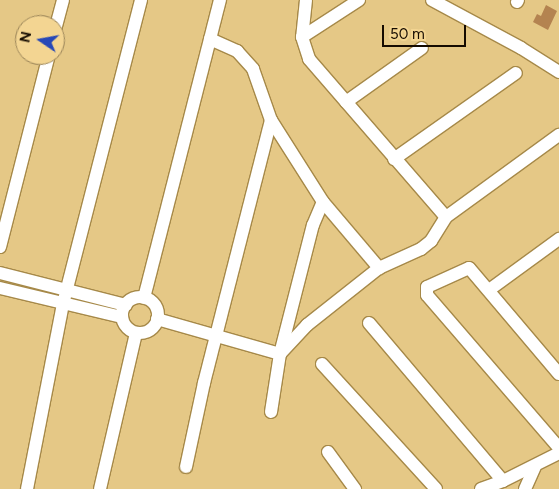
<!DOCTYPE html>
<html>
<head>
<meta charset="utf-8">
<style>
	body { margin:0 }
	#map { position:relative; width:559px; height:489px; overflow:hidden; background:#e5c886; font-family:Figtree,sans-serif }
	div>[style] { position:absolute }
	.building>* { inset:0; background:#b48350 }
	.roads { filter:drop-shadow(1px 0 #a68949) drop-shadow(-1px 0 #a68949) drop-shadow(0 1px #a68949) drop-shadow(0 -1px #a68949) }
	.minor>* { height:12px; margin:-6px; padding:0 6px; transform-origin:6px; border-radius:6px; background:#fff }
	.minor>.ring { margin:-6px; padding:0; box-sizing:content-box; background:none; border:12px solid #fff; border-radius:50% }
	span { translate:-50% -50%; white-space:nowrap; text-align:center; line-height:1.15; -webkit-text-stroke:4px #f3d592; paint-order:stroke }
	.north { position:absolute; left:15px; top:15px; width:50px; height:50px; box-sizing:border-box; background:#f3d592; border:1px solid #9a8458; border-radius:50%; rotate:282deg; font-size:14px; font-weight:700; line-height:20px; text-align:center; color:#150b00 }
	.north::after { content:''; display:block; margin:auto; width:18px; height:22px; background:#2748b7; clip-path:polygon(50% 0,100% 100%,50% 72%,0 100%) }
	.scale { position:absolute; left:382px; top:25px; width:84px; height:22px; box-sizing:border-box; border:2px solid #150b00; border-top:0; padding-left:6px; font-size:15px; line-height:18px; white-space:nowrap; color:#150b00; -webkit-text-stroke:4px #f3d592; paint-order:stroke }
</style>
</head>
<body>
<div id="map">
	<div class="building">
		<i style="clip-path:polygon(546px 5px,557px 11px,548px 30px,533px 22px,537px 14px,541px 16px)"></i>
	</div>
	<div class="roads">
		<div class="minor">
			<i style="left:306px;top:0;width:37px;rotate:96deg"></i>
			<i style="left:302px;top:37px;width:23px;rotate:72deg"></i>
			<i style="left:309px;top:59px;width:209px;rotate:49.1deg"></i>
			<i style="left:432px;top:0;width:101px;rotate:28.3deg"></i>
			<i style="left:521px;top:48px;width:45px;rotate:32.3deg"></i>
			<i style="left:517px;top:2px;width:2px;rotate:-63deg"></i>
			<i style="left:55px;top:30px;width:31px;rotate:-75deg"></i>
			<i style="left:302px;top:37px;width:68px;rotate:-33deg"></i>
			<i style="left:210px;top:39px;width:30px;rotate:24deg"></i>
			<i style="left:237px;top:51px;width:24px;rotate:48deg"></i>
			<i style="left:253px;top:69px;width:54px;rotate:70.6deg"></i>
			<i style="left:271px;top:120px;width:97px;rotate:57.6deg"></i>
			<i style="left:323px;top:202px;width:87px;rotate:49.7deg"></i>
			<i style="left:346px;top:102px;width:93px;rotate:-35.4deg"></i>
			<i style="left:394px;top:159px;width:149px;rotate:-35.2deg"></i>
			<i style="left:0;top:247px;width:198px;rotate:-75.7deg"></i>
			<i style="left:0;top:273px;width:130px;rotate:14.3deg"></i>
			<i style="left:0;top:288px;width:125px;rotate:13.4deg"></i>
			<i style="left:489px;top:290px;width:87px;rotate:-36.1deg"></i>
			<i class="ring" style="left:122px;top:297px;width:24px;height:24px"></i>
			<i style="left:144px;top:298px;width:308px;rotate:-75.7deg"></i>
			<i style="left:157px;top:319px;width:128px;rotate:15.9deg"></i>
			<i style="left:280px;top:354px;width:40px;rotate:-47deg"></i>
			<i style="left:307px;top:325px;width:92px;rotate:-38.4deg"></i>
			<i style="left:379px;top:268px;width:46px;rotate:-24.3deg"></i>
			<i style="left:421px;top:249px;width:13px;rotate:-39deg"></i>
			<i style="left:431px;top:241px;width:28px;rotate:-58deg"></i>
			<i style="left:446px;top:217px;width:140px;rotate:-36deg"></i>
			<i style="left:369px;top:323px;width:207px;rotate:49.7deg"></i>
			<i style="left:322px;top:364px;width:169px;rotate:47.6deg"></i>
			<i style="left:559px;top:374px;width:139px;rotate:-130.3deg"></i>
			<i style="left:469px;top:268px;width:46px;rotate:155.7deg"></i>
			<i style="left:427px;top:287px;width:8px;rotate:90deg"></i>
			<i style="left:427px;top:295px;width:202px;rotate:49.2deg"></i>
			<i style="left:271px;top:412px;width:59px;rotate:-81.2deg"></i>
			<i style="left:280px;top:354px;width:133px;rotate:-75.7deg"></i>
			<i style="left:313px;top:225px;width:25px;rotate:-67deg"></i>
			<i style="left:328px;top:452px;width:46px;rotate:53.9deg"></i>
			<i style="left:186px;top:467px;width:86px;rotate:-77.9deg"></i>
			<i style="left:204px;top:383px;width:271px;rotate:-75.7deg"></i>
			<i style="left:27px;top:489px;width:188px;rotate:-79deg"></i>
			<i style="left:63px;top:304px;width:314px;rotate:-75.6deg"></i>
			<i style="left:100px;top:489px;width:160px;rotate:-77deg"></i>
			<i style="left:481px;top:489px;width:23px;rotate:-20deg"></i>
			<i style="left:503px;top:481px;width:63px;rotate:-26.6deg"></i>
			<i style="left:525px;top:489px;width:24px;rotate:-66deg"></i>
		</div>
	</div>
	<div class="north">N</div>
	<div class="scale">50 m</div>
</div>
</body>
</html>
